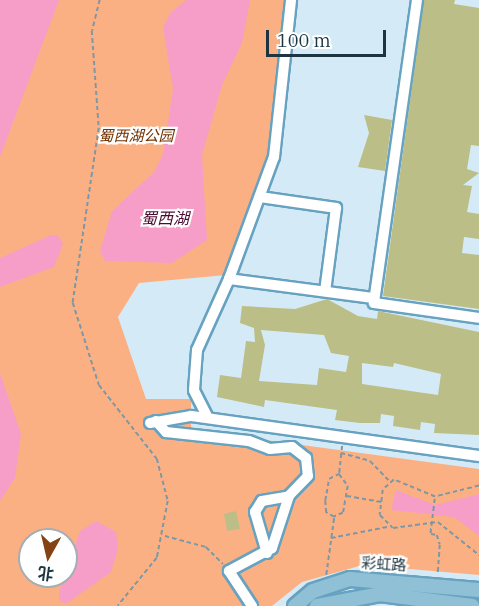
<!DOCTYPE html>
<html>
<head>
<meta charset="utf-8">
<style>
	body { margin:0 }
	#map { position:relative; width:479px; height:606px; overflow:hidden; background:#d4ebf7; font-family:"IBM Plex Serif","Noto Sans SC",serif }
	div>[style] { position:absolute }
	.green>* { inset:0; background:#fbb084 }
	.water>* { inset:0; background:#f69ec7 }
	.building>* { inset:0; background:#bbbe86 }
	.path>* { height:1.5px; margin-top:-0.75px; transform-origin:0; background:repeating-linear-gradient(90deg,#7f97a3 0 4.5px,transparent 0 7.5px) }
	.roads { filter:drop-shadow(2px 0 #67a2c0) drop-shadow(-2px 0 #67a2c0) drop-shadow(0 2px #67a2c0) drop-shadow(0 -2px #67a2c0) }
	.minor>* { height:10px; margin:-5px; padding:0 5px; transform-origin:5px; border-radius:5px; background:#fff }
	.major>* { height:14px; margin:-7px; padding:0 7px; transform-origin:7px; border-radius:7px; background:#90c0d6 }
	span { translate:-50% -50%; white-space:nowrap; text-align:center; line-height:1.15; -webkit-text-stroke:4.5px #fff; paint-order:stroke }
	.park-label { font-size:15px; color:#713200; font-style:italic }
	.street-label { font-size:15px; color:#1c3541 }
	.water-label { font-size:16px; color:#4d0a31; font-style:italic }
	.north { position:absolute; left:18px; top:528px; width:60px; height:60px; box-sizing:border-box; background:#fff; border:2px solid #a4aeb3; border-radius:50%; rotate:188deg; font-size:16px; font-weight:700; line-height:24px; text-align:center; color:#1c3541 }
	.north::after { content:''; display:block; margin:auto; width:21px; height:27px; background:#854213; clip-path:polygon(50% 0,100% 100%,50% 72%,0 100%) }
	.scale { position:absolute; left:266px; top:30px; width:120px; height:27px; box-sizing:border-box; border:3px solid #1c3541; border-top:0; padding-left:8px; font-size:18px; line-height:21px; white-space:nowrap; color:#1c3541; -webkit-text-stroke:4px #fff; paint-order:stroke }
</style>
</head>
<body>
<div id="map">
	<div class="green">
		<i style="clip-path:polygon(evenodd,0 0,287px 0,271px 152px,226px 275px,139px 283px,118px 317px,146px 399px,191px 399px,191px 430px,479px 469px,479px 575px,363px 565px,302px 582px,272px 606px,0 606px,0 0,30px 540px,66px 540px,66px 576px,30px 576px,30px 540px)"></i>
	</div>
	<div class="water">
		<i style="clip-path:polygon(0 0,59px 0,0 157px)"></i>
		<i style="clip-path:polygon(186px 0,250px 0,242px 43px,222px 85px,202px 155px,207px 240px,172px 263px,105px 261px,100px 251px,112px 211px,154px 172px,163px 154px,173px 89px,163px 27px,171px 12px)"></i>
		<i style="clip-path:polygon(51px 235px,58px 235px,63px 244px,54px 267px,0 287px,0 258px)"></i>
		<i style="clip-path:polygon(0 373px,21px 434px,15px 478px,0 501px)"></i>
		<i style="clip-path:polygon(396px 490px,435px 505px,479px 494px,479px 536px,454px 517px,391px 510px)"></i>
		<i style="clip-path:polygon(96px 521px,116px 532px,118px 549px,111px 572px,66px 604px,59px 600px,59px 592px,80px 531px)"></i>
	</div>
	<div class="building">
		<i style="clip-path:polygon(424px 0,455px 0,454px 4px,479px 8px,479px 146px,471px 145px,467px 169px,479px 173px,463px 185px,472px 186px,467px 212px,479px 214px,479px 239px,464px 237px,462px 253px,479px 255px,479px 309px,383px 296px)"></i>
		<i style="clip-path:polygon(364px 115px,392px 120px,385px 171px,358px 167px,369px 133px)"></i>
		<i style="clip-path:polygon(evenodd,327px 299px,358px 316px,377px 319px,378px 311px,479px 332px,479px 435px,434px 433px,435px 424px,421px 422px,420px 430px,393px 426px,394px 416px,381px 414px,380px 423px,360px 423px,335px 420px,337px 410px,265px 400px,264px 407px,217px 397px,220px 375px,241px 378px,246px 341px,255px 342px,254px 328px,240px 323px,242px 306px,295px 309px,327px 299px,261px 330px,324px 335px,331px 353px,349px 356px,346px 372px,319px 368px,317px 385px,259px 381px,265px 345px,261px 330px,327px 299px,362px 363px,393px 367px,394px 363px,441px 374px,438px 395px,362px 384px,362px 363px)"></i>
		<i style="clip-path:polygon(236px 511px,240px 529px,227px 531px,224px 514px)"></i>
	</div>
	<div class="path">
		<i style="left:100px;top:0;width:32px;rotate:104deg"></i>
		<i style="left:92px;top:31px;width:97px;rotate:85.9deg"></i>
		<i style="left:99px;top:128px;width:177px;rotate:98.5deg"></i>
		<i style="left:73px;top:303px;width:86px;rotate:72.4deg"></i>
		<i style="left:99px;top:385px;width:94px;rotate:51.9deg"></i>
		<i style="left:157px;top:459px;width:43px;rotate:75.3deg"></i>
		<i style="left:168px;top:501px;width:58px;rotate:100.9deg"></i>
		<i style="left:157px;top:558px;width:62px;rotate:129.1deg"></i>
		<i style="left:341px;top:453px;width:30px;rotate:15deg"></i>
		<i style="left:370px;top:461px;width:28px;rotate:46deg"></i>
		<i style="left:339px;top:473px;width:28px;rotate:-84deg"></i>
		<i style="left:339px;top:474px;width:15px;rotate:53deg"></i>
		<i style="left:348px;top:486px;width:27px;rotate:100deg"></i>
		<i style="left:343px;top:513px;width:10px;rotate:156deg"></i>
		<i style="left:334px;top:517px;width:9px;rotate:-153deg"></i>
		<i style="left:326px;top:513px;width:12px;rotate:-95deg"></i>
		<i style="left:325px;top:501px;width:22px;rotate:-80deg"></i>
		<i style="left:329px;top:479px;width:11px;rotate:-27deg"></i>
		<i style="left:479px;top:486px;width:45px;rotate:166deg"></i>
		<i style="left:435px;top:497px;width:44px;rotate:-157.5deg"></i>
		<i style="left:394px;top:480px;width:15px;rotate:138deg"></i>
		<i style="left:383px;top:490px;width:25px;rotate:97deg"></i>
		<i style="left:380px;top:515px;width:18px;rotate:45deg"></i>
		<i style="left:393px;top:528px;width:45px;rotate:-7.6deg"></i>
		<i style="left:438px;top:522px;width:53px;rotate:38.8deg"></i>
		<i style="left:347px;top:496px;width:35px;rotate:10deg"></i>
		<i style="left:435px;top:499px;width:35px;rotate:97deg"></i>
		<i style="left:431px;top:534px;width:6px;rotate:9deg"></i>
		<i style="left:437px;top:535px;width:10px;rotate:73deg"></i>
		<i style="left:440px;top:545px;width:29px;rotate:94deg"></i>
		<i style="left:165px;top:536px;width:42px;rotate:15deg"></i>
		<i style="left:206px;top:547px;width:24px;rotate:45deg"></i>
		<i style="left:331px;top:538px;width:57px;rotate:-11.1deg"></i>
		<i style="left:326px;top:575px;width:59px;rotate:-82.1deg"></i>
	</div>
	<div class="roads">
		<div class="minor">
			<i style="left:417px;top:0;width:306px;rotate:98.1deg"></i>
			<i style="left:374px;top:303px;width:106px;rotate:8.1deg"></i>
			<i style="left:260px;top:197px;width:77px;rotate:8.2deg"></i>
			<i style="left:336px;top:208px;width:84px;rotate:97.5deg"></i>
			<i style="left:229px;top:279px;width:130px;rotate:-69.8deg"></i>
			<i style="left:274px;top:157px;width:158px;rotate:-83.8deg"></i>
			<i style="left:208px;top:418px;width:31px;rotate:-117deg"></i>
			<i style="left:194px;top:390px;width:40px;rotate:-85.7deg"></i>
			<i style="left:197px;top:350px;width:78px;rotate:-65.7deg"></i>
			<i style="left:229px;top:279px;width:146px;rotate:7.5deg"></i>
			<i style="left:156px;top:421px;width:15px;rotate:48deg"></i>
			<i style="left:166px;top:432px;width:83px;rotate:6.2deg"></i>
			<i style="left:249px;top:441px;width:22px;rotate:21deg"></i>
			<i style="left:270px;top:449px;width:22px;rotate:-5deg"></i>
			<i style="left:292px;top:447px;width:18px;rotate:38deg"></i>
			<i style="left:306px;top:458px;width:18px;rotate:84deg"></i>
			<i style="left:308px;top:476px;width:28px;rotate:134deg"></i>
			<i style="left:289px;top:496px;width:55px;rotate:108.1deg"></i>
			<i style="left:272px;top:548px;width:49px;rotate:151.9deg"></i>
			<i style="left:229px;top:571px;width:42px;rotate:56.7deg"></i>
			<i style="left:150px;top:423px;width:42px;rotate:-9.7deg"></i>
			<i style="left:191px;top:416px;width:291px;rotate:7.9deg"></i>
			<i style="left:267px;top:553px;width:43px;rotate:-106.3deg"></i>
			<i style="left:255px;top:512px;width:13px;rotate:-58deg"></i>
			<i style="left:262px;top:501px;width:27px;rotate:-10deg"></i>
		</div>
		<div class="major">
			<i style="left:295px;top:606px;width:23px;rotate:-40deg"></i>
			<i style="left:313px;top:591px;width:39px;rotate:-18deg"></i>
			<i style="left:350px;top:579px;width:129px;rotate:4.9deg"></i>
			<i style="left:317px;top:606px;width:64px;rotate:-10.8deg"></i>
			<i style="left:380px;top:594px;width:93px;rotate:7.4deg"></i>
		</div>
	</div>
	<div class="park-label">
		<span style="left:136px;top:136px">蜀西湖公园</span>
	</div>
	<div class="street-label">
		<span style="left:384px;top:564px;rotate:3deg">彩虹路</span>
	</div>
	<div class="water-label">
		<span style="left:165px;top:218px">蜀西湖</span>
	</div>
	<div class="north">北</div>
	<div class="scale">100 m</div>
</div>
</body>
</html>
